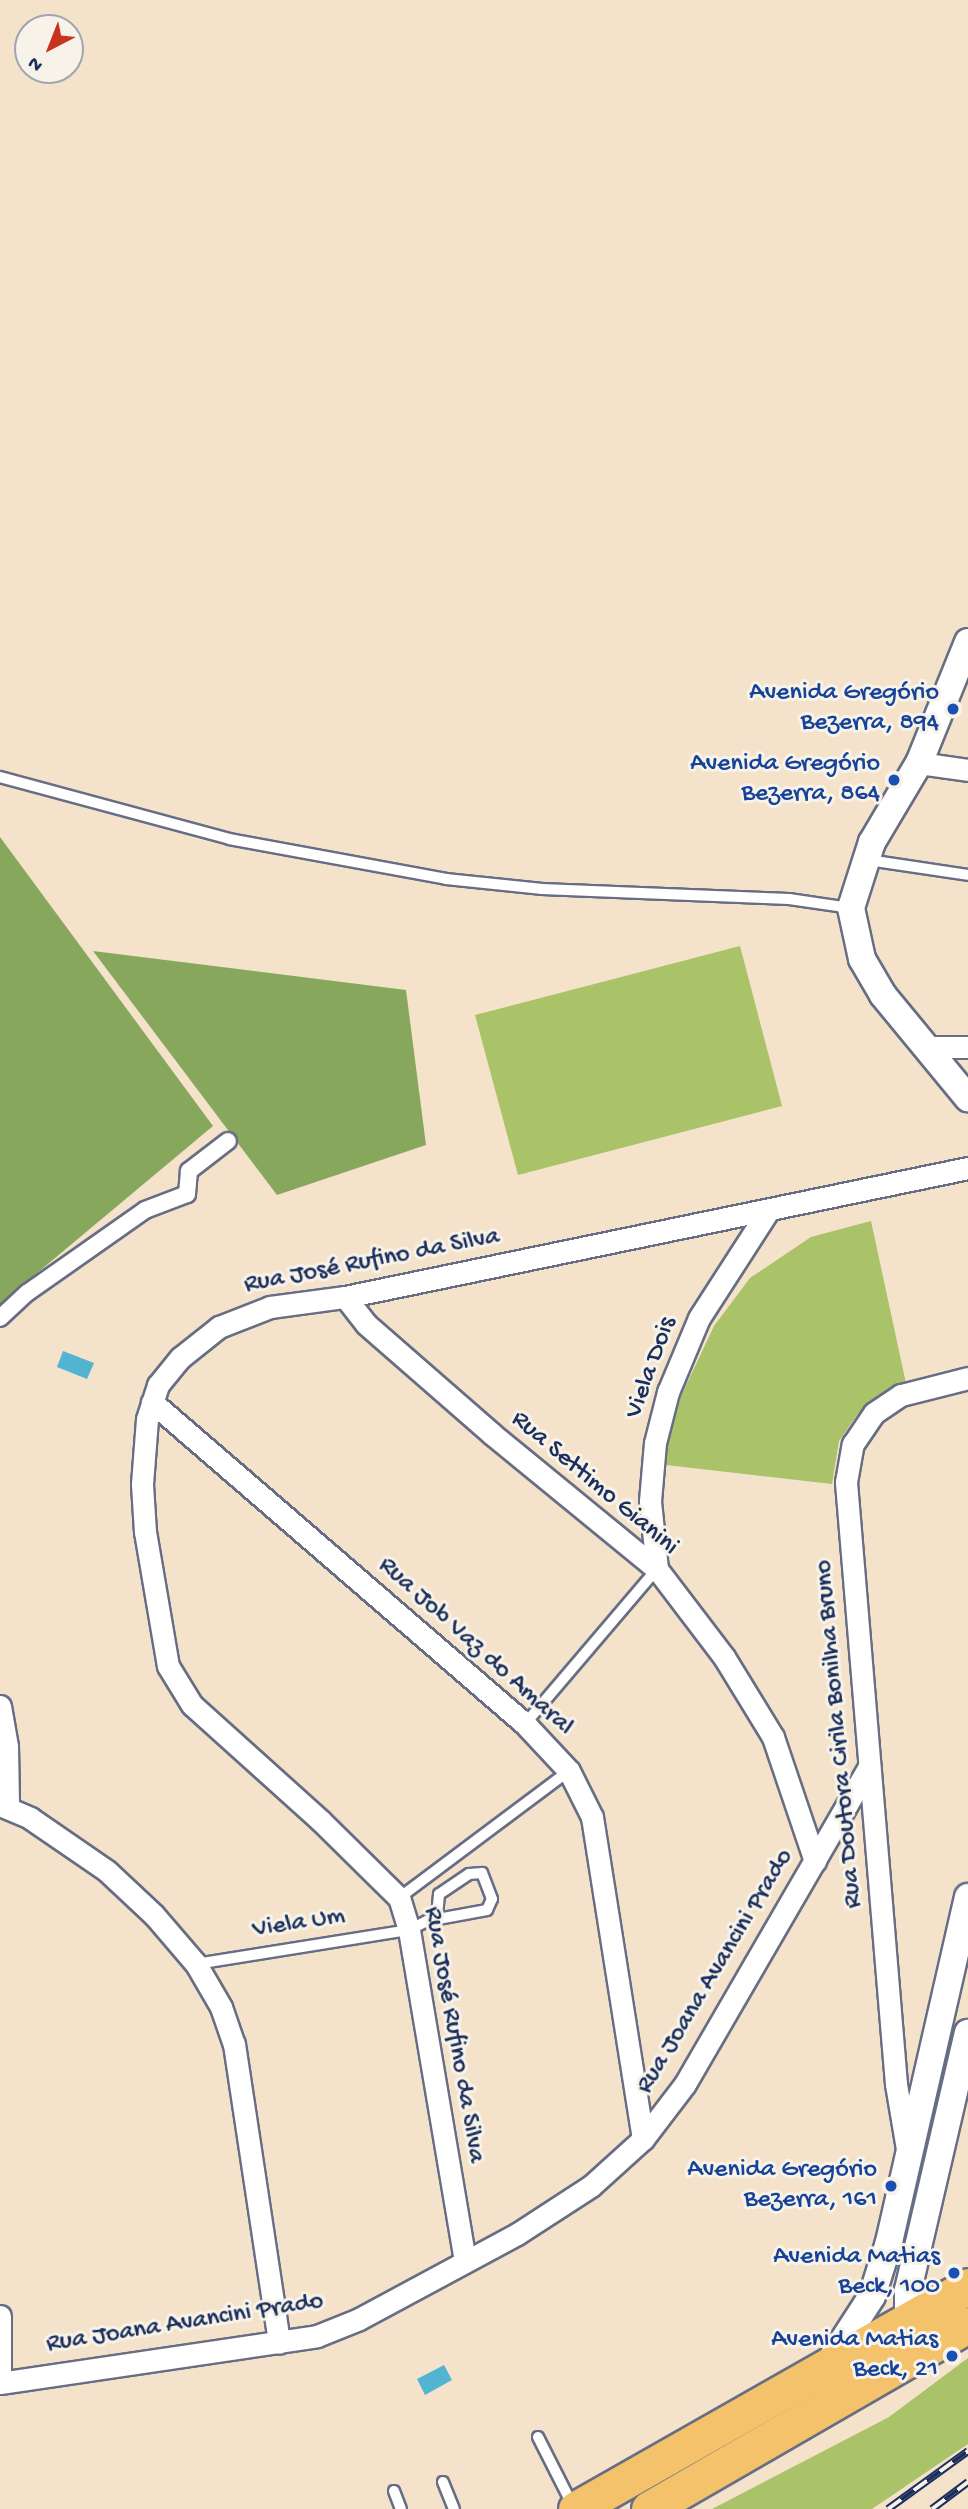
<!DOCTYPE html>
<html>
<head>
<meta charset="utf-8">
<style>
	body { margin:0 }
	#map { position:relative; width:968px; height:2509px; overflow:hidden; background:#f5e2cb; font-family:"Gochi Hand",sans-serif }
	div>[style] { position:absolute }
	.green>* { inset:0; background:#aac268 }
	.forest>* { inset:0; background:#87a85c }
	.water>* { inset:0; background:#53b4d2 }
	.roads { filter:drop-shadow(2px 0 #676e84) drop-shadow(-2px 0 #676e84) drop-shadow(0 2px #676e84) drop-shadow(0 -2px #676e84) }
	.service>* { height:10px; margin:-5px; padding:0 5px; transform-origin:5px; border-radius:5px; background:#fff }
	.pedestrian>* { height:16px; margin:-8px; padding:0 8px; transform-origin:8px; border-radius:8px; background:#fff }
	.minor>* { height:21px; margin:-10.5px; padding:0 10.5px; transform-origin:10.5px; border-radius:10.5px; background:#fff }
	.tertiary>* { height:26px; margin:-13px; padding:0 13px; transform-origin:13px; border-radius:13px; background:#fff }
	.primary>* { height:35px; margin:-17.5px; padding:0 17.5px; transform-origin:17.5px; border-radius:17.5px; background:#f3c26a }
	.rail>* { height:8px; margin-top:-4px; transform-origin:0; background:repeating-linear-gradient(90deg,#f7f3e8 0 16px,#1b2f5e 0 32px); box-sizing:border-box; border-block:2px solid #1b2f5e }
	.dots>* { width:19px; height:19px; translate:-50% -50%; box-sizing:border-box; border:4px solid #f7f3e8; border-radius:50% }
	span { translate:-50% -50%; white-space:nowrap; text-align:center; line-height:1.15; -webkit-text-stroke:6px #f7f3e8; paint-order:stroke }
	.transit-label { font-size:26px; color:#164399 }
	.right { translate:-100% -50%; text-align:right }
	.street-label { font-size:26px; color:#1b2f5e }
	.north { position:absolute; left:14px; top:14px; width:70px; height:70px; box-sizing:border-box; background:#f7f3e8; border:2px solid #9fa5b1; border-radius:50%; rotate:222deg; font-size:19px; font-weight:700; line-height:28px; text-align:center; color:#1b2f5e }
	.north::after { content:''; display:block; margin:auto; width:24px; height:32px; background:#c8321e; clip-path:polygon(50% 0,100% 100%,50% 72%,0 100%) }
</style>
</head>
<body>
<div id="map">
	<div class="green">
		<i style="clip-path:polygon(740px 946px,782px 1106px,518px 1175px,475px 1015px)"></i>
		<i style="clip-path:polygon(871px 1221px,907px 1388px,884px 1394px,857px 1415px,839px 1441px,832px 1484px,666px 1465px,666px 1449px,681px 1396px,714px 1326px,750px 1278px,811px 1237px)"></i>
		<i style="clip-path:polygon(968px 2358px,968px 2444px,872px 2509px,712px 2509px,889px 2417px)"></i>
	</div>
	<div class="forest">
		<i style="clip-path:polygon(0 837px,213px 1126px,0 1304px)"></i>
		<i style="clip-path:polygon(93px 951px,406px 990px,426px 1145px,277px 1195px)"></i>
	</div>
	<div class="water">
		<i style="clip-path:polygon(63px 1351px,94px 1363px,87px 1379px,57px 1367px)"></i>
		<i style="clip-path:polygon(444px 2365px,452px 2380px,425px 2395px,417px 2379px)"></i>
	</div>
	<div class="roads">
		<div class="service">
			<i style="left:0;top:777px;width:237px;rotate:15.1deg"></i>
			<i style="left:229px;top:839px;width:221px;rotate:10.4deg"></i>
			<i style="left:446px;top:879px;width:97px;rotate:5.9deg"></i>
			<i style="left:542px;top:889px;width:247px;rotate:2.3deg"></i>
			<i style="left:789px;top:899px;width:63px;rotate:8.3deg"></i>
			<i style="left:868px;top:860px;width:101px;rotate:8.5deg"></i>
			<i style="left:525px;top:1724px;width:204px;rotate:-49.6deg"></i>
			<i style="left:399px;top:1898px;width:212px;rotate:-36.8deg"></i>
			<i style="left:196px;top:1964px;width:216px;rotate:-9.1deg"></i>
			<i style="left:409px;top:1930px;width:20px;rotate:-27deg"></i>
			<i style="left:427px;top:1921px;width:61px;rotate:-10.4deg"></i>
			<i style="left:487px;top:1910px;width:12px;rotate:-66deg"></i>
			<i style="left:492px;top:1899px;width:28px;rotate:-111deg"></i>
			<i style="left:482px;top:1873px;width:13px;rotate:176deg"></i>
			<i style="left:469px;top:1874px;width:36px;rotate:146deg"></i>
			<i style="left:439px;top:1894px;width:25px;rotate:95deg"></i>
			<i style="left:538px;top:2437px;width:77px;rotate:63.1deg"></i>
			<i style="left:443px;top:2482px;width:29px;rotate:68deg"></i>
			<i style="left:394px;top:2491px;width:19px;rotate:69deg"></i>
		</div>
		<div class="pedestrian">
			<i style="left:0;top:1318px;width:37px;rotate:-43deg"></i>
			<i style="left:27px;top:1293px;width:144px;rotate:-35.1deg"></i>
			<i style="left:145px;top:1210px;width:45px;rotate:-20.9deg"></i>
			<i style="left:187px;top:1194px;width:23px;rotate:-85deg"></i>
			<i style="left:189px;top:1171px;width:49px;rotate:-37.6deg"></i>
		</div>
		<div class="minor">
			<i style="left:919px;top:763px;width:49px;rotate:8.1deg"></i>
			<i style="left:928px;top:1047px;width:40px"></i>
			<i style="left:345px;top:1297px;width:34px;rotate:52deg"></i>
			<i style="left:366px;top:1324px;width:167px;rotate:41.1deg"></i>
			<i style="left:492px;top:1434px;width:213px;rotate:39.3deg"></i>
			<i style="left:657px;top:1569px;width:111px;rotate:52.7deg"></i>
			<i style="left:724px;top:1657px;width:94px;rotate:58.5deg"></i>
			<i style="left:773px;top:1737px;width:131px;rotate:71.3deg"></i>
			<i style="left:152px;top:1402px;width:493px;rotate:40.8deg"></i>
			<i style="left:525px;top:1724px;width:64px;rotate:46.9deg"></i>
			<i style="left:569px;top:1771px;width:51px;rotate:63.4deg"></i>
			<i style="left:592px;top:1817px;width:326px;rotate:81deg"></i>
			<i style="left:657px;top:1569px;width:68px;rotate:-95.9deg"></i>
			<i style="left:650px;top:1501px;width:58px;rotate:-85.1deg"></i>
			<i style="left:655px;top:1443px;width:53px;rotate:-75.7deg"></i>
			<i style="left:668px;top:1392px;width:80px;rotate:-67.3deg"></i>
			<i style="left:699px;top:1318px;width:127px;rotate:-57.2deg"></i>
			<i style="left:0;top:1706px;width:41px;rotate:80.1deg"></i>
			<i style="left:7px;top:1746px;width:60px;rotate:89deg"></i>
			<i style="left:0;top:1805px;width:33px;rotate:23deg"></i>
			<i style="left:30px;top:1818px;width:93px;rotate:34.5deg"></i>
			<i style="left:107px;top:1871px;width:64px;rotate:43.1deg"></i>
			<i style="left:154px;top:1915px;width:65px;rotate:49.4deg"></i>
			<i style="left:196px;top:1964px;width:50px;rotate:59.8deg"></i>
			<i style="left:221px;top:2007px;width:39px;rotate:71deg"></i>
			<i style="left:234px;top:2044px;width:302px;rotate:81.4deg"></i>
			<i style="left:907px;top:2149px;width:66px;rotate:-99.6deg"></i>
			<i style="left:896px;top:2084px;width:604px;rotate:-94.75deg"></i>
			<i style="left:846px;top:1482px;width:39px;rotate:-80deg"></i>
			<i style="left:853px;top:1444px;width:37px;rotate:-56deg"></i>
			<i style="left:874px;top:1413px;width:32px;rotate:-34deg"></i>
			<i style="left:901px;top:1395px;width:69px;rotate:-14.2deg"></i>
			<i style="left:465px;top:2261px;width:336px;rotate:-99.6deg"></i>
			<i style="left:409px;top:1930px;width:34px;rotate:-107deg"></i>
			<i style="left:399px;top:1898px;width:110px;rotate:-135.4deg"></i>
			<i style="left:321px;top:1821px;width:173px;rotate:-138deg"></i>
			<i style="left:192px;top:1705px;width:46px;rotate:-121.6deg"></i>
			<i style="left:168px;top:1666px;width:136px;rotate:-99.7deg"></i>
			<i style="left:145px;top:1532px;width:48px;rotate:-93.6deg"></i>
			<i style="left:142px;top:1484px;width:65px;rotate:-85.6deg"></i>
			<i style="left:147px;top:1419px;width:36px;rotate:-72deg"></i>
			<i style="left:158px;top:1385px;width:35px;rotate:-51deg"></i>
			<i style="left:180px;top:1358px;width:50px;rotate:-38.5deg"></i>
			<i style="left:219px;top:1327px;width:55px;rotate:-21.4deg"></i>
			<i style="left:270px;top:1307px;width:76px;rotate:-7.6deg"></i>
			<i style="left:345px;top:1297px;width:636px;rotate:-11.7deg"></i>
			<i style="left:0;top:2316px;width:58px;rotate:90deg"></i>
			<i style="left:0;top:2383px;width:320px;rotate:-8.4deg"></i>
			<i style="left:317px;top:2336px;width:45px;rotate:-22deg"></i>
			<i style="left:359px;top:2319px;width:179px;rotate:-28.3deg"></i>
			<i style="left:517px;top:2234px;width:88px;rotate:-33deg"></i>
			<i style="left:591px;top:2186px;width:70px;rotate:-42.1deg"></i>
			<i style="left:643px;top:2139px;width:69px;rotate:-52.6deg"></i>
			<i style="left:685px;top:2084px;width:367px;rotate:-59.9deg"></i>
		</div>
		<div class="tertiary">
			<i style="left:968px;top:642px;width:131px;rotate:112deg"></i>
			<i style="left:919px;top:763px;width:92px;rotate:120.7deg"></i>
			<i style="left:872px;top:842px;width:69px;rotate:107.7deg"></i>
			<i style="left:851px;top:908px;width:52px;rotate:77.8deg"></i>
			<i style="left:862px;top:959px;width:42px;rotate:59.7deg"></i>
			<i style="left:883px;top:995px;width:134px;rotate:50.5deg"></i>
			<i style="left:908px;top:2320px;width:30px;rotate:-90deg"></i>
			<i style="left:908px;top:2290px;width:264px;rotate:-76.9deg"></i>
			<i style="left:830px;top:2361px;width:77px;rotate:-57.1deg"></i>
			<i style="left:872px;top:2296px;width:57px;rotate:-72.5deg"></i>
			<i style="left:889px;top:2242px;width:354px;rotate:-77.1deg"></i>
		</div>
		<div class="primary">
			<i style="left:576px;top:2509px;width:451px;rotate:-29.6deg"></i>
			<i style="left:649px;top:2509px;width:368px;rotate:-30deg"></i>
		</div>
	</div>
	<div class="rail">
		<i style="left:888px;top:2509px;width:99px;rotate:-35.9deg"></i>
		<i style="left:932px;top:2509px;width:45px;rotate:-36.9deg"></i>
	</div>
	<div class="dots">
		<i style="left:953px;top:709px;background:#1a4fb4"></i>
		<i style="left:894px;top:780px;background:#1a4fb4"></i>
		<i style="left:891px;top:2186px;background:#1a4fb4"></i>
		<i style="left:954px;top:2273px;background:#1a4fb4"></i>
		<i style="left:952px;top:2356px;background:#1a4fb4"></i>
	</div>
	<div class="transit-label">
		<span class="right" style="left:939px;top:709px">Avenida Gregório<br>Bezerra, 894</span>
		<span class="right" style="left:880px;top:780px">Avenida Gregório<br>Bezerra, 864</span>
		<span class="right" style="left:877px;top:2186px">Avenida Gregório<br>Bezerra, 161</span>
		<span class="right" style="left:940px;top:2273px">Avenida Matias<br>Beck, 100</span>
		<span class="right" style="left:938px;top:2356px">Avenida Matias<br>Beck, 21</span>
	</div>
	<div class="street-label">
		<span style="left:372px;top:1262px;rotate:-11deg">Rua José Rufino da Silva</span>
		<span style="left:652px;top:1368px;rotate:-70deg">Viela Dois</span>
		<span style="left:594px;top:1484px;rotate:40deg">Rua Settimo Gianini</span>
		<span style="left:475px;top:1647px;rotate:42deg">Rua Job Vaz do Amaral</span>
		<span style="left:840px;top:1734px;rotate:-95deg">Rua Doutora Cirila Bonilha Bruno</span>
		<span style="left:299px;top:1924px;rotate:-9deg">Viela Um</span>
		<span style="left:716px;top:1972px;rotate:-59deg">Rua Joana Avancini Prado</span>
		<span style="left:453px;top:2035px;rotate:80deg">Rua José Rufino da Silva</span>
		<span style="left:185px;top:2324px;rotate:-9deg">Rua Joana Avancini Prado</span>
	</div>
	<div class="north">N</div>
</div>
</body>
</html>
